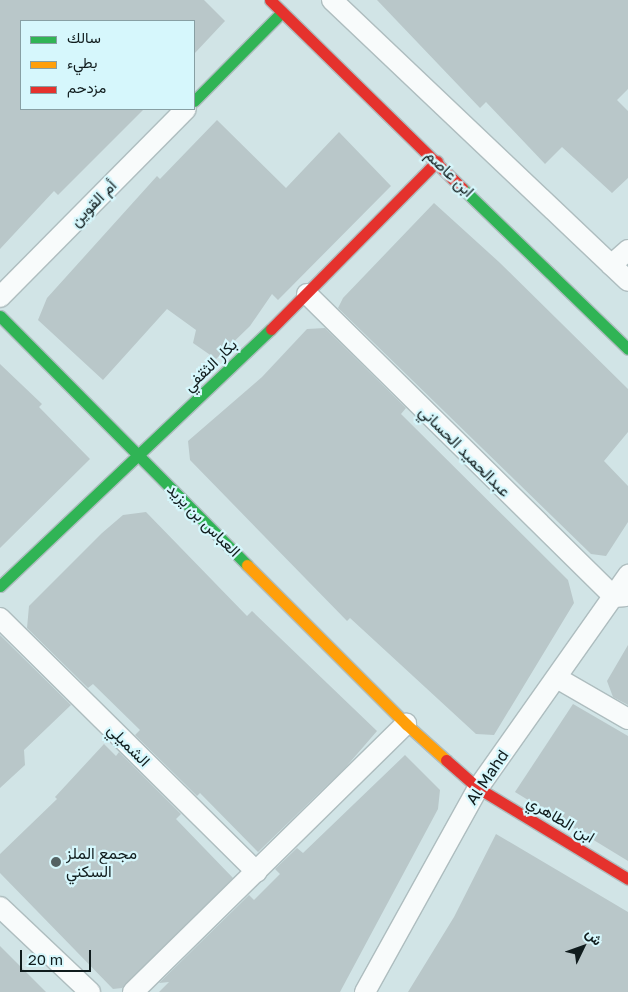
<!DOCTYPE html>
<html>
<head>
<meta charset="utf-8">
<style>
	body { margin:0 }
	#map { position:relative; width:628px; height:992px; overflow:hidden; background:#d1e4e6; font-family:"Golos Text",Vazirmatn,sans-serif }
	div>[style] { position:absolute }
	.building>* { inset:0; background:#b9c7c9 }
	.roads { filter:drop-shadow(1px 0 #aebdbf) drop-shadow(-1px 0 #aebdbf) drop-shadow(0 1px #aebdbf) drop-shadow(0 -1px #aebdbf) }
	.street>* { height:20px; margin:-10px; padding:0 10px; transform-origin:10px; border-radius:10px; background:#f8fbfb }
	.fast>* { height:11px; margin:-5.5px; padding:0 5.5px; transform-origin:5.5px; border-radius:5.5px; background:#30b455 }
	.slow>* { height:11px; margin:-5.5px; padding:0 5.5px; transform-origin:5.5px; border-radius:5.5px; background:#ff9f0a }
	.jam>* { height:11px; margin:-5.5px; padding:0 5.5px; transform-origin:5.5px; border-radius:5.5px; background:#e5322d }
	.dots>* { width:14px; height:14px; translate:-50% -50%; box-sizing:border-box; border:2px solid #d6f7fc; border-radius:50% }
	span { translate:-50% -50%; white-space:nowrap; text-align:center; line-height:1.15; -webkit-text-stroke:4.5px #d6f7fc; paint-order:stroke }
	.street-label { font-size:16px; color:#101c1d }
	.poi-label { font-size:16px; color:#101c1d }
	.left { translate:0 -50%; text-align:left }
	.legend { position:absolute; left:20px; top:20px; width:175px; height:90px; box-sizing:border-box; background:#d6f7fc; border:1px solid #879fa3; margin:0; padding:6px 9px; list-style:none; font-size:15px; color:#101c1d }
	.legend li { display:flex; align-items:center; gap:10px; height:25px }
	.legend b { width:25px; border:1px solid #879fa3 }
	.north { position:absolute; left:558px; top:922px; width:50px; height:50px; -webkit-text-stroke:4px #d6f7fc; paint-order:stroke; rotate:48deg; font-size:14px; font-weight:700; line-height:20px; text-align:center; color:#101c1d }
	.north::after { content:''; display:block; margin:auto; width:18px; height:22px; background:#101c1d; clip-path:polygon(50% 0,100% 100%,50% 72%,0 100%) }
	.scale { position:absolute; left:20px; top:950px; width:71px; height:22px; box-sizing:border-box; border:2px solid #101c1d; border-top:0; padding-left:6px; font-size:15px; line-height:18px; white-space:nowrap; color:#101c1d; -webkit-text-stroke:4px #d6f7fc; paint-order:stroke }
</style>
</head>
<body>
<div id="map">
	<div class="building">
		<i style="clip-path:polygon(0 0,204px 0,225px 21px,194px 54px,194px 21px,21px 21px,21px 109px,144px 109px,58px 195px,54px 191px,0 249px)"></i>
		<i style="clip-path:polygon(377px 0,628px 0,628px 89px,617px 100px,628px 111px,628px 178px,612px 193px,562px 147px,545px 164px,486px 102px,480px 108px)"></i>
		<i style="clip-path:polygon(217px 120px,286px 188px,339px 132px,391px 186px,278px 300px,272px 294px,250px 326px,216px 359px,193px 343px,196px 330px,167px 309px,103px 380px,38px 320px,47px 298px,157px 176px,160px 179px)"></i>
		<i style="clip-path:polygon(434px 203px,499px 262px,628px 389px,628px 432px,604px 461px,628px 486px,628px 522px,606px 556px,591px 554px,338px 308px,343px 298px)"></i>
		<i style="clip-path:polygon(325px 328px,406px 408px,401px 414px,568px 580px,574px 603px,494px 735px,476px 734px,350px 618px,347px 621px,190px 460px,188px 441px,262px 377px,307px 329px)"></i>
		<i style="clip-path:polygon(0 364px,42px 404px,39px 407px,90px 459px,0 548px)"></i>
		<i style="clip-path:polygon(146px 512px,247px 616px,252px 611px,377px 731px,345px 768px,258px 852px,200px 793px,197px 796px,135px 735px,140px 730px,93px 684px,88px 688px,27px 628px,29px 606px,102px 533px,123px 515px)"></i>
		<i style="clip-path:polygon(0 635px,71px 705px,24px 750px,25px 765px,0 788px)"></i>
		<i style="clip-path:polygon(628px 645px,628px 705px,613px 697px,607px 681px)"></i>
		<i style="clip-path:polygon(573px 704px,628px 736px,628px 861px,515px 792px)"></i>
		<i style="clip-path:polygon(104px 744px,116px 756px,119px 752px,181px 814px,176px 819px,233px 878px,122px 988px,113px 989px,0 873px,0 854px,57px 799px,55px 797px)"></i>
		<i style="clip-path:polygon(405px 755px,440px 790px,438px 809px,340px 992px,159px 992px,169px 982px,159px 983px,249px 895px,254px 900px,280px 874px,275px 869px,297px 848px,303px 853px)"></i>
		<i style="clip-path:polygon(496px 834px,628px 912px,628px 992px,408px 992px,454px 917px)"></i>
		<i style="clip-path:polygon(0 946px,46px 992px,0 992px)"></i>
	</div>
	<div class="roads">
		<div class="street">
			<i style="left:332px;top:0;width:408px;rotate:43.5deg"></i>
			<i style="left:611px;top:265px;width:23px;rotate:-41deg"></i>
			<i style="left:307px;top:294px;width:431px;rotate:44.6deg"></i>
			<i style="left:614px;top:597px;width:12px;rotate:-5deg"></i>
			<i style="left:0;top:297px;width:264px;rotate:-45.3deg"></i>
			<i style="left:0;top:618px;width:361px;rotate:44.7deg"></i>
			<i style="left:557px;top:678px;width:82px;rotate:30deg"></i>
			<i style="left:0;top:907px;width:124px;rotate:43.4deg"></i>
			<i style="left:133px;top:992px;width:383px;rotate:-44.5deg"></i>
			<i style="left:365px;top:992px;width:233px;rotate:-61deg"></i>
			<i style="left:478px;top:788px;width:261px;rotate:-54.8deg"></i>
		</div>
		<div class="fast">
			<i style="left:194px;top:101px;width:125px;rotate:-45.3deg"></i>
			<i style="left:462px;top:188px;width:231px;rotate:44.1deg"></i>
			<i style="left:0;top:316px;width:351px;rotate:45.2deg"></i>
			<i style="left:0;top:586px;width:373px;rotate:-43.5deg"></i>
		</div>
		<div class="slow">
			<i style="left:247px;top:565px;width:225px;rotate:45deg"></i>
			<i style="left:406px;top:724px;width:54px;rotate:42deg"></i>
		</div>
		<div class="jam">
			<i style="left:270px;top:0;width:269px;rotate:44.4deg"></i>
			<i style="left:271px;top:329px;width:236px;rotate:-45.3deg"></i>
			<i style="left:446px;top:760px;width:43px;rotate:41.2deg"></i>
			<i style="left:478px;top:788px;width:175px;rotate:31.2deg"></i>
		</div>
	</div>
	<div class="dots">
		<i style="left:56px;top:862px;background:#546263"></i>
	</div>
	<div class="street-label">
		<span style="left:450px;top:173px;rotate:44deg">ابن عاصم</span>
		<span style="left:93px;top:203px;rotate:-45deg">أم القوين</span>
		<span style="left:210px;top:365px;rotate:-44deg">بكار الثقفي</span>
		<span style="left:465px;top:451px;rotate:45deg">عبدالحميد الحساني</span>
		<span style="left:204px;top:520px;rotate:45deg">العباس بن يزيد</span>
		<span style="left:129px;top:745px;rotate:45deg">الشميلي</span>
		<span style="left:487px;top:777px;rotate:-56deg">Al Mahd</span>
		<span style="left:561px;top:819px;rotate:31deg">ابن الطاهري</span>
	</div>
	<div class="poi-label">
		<span class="left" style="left:66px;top:862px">مجمع الملز<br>السكني</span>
	</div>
	<ul class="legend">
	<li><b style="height:6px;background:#30b455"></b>سالك</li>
	<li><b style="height:6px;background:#ff9f0a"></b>بطيء</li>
	<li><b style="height:6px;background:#e5322d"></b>مزدحم</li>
	</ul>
	<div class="north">ش</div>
	<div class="scale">20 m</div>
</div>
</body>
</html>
